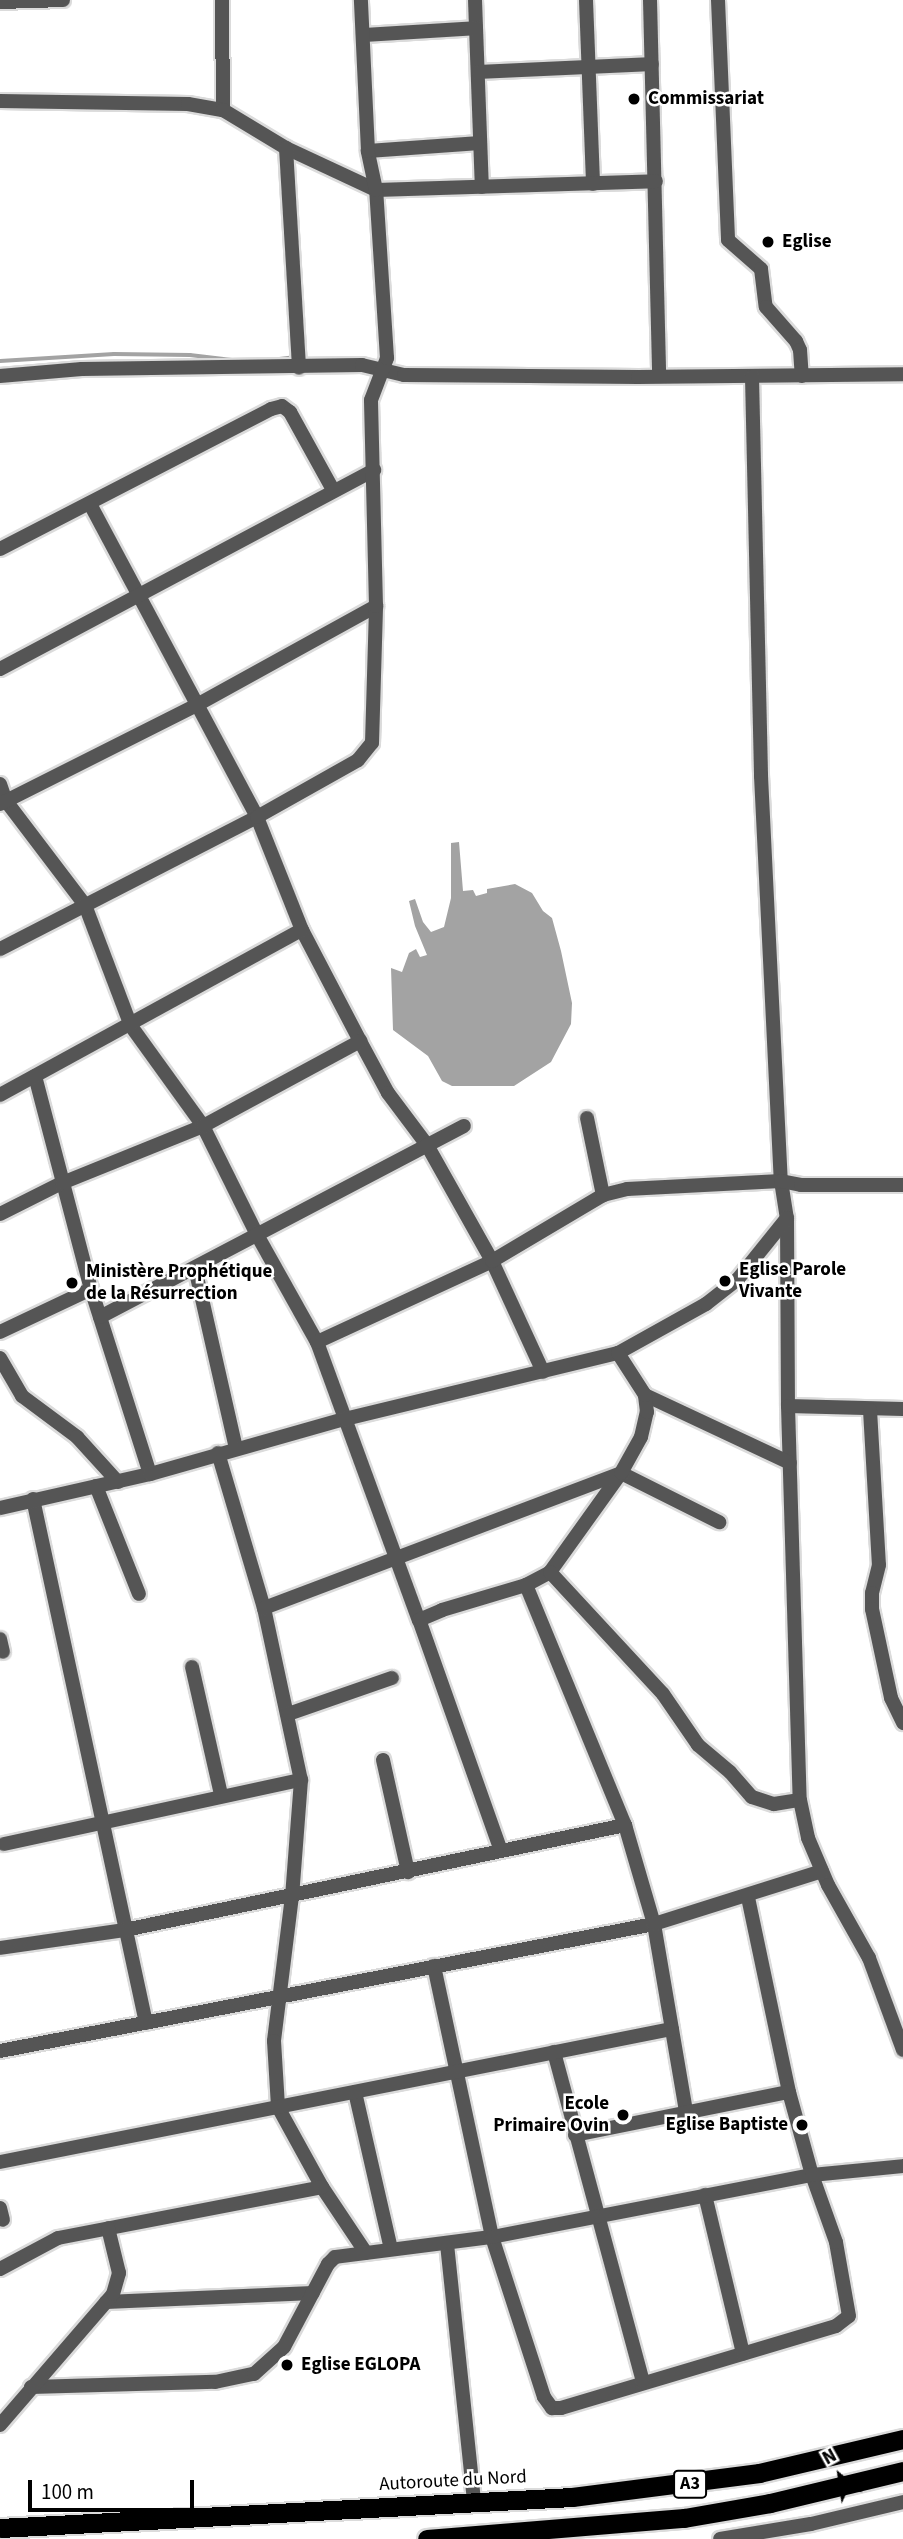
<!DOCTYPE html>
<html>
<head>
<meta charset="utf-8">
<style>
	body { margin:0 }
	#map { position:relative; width:903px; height:2539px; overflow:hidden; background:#fff; font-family:"Source Sans 3",sans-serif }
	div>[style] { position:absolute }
	.water>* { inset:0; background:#a3a3a3 }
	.stream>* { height:3.5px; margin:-1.75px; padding:0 1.75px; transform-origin:1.75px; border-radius:1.75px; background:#a3a3a3 }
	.roads { filter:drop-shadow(2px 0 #dbdbdb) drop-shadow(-2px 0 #dbdbdb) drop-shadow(0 2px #dbdbdb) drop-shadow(0 -2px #dbdbdb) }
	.minor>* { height:14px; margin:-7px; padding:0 7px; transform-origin:7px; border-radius:7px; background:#555 }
	.highway>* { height:19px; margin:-9.5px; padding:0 9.5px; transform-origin:9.5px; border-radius:9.5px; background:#000 }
	.dots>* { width:19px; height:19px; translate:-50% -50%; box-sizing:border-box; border:4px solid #fff; border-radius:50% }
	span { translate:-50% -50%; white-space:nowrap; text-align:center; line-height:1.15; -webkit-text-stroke:5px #fff; paint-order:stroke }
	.shield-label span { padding:2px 5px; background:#fff; border:2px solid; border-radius:5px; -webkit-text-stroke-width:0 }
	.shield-label { font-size:18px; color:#000; font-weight:700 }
	.poi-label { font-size:19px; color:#000; font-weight:700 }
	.left { translate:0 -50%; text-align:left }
	.right { translate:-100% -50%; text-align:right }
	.street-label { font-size:19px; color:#000 }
	.north { position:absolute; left:805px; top:2441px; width:70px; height:70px; -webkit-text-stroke:5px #fff; paint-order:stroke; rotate:331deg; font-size:19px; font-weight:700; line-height:28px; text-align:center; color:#000 }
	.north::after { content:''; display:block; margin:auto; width:24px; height:32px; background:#000; clip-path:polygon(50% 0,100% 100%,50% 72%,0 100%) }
	.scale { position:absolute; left:28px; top:2480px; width:166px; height:32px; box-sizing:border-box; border:4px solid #000; border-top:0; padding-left:9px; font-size:21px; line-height:24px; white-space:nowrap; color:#000; -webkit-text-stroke:5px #fff; paint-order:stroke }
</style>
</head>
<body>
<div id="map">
	<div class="water">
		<i style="clip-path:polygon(459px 842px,463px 891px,473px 890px,476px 896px,487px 893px,487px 889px,515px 884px,532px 893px,543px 911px,552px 918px,561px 951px,572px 1003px,571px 1024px,551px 1062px,514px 1086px,452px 1086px,442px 1081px,428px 1056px,393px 1030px,391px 968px,402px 972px,409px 953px,416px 949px,420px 957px,427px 955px,415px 926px,409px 901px,415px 899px,423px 922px,431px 932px,444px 927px,451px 898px,451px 843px)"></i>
	</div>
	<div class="stream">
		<i style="left:271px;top:360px;width:23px;rotate:-7deg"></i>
		<i style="left:0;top:361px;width:114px;rotate:-3.5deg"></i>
		<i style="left:114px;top:354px;width:76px;rotate:0.8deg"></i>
		<i style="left:190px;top:355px;width:42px;rotate:6.8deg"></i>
	</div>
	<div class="roads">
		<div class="minor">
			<i style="left:222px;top:0;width:110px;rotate:89.5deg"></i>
			<i style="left:475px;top:0;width:187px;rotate:87.9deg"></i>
			<i style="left:586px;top:0;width:184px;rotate:87.8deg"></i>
			<i style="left:650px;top:0;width:375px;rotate:88.6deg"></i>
			<i style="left:718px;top:0;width:240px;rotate:87.6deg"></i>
			<i style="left:728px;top:240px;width:44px;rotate:41.3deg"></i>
			<i style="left:761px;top:269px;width:38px;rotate:83deg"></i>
			<i style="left:766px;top:307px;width:45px;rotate:48.6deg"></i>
			<i style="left:796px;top:341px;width:10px;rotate:66deg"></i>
			<i style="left:800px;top:350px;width:26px;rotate:86deg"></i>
			<i style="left:0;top:2px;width:63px;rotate:-1.8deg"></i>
			<i style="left:363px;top:35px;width:113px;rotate:-3.5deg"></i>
			<i style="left:479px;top:72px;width:173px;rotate:-2.6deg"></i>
			<i style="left:0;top:101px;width:188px;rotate:0.9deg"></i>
			<i style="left:188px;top:104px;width:36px;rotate:10deg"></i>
			<i style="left:223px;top:110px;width:74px;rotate:31.1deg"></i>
			<i style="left:286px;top:148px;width:99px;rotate:25deg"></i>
			<i style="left:376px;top:190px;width:280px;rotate:-1.8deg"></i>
			<i style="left:286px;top:148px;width:220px;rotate:86.6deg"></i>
			<i style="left:368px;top:151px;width:112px;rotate:-4.1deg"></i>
			<i style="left:0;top:376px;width:82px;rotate:-4.9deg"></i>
			<i style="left:82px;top:369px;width:280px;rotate:-0.8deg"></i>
			<i style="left:362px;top:365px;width:43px;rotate:13.4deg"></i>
			<i style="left:404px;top:375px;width:234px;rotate:0.5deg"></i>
			<i style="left:638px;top:377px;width:265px;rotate:-0.6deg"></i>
			<i style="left:752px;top:377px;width:399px;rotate:88.7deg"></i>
			<i style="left:761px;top:776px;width:405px;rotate:87.2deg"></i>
			<i style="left:781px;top:1181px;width:37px;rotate:81deg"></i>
			<i style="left:787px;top:1218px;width:188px;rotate:89.7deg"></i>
			<i style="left:788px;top:1406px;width:394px;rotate:88.3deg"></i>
			<i style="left:90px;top:504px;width:355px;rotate:61.9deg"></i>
			<i style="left:257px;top:817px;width:122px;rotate:68.3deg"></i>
			<i style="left:302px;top:930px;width:125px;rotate:62.4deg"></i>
			<i style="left:360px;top:1041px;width:59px;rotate:61.7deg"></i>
			<i style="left:388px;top:1093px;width:65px;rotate:53.1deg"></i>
			<i style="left:427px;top:1145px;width:133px;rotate:60.7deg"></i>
			<i style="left:492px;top:1261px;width:122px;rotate:65.3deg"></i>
			<i style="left:0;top:549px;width:305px;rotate:-27.3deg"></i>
			<i style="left:271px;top:409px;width:11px;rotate:-15deg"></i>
			<i style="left:282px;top:406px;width:10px;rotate:37deg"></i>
			<i style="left:290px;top:412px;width:89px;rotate:61.1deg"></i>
			<i style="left:0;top:669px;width:424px;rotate:-28deg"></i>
			<i style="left:0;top:784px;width:18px;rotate:71deg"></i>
			<i style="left:6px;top:801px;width:131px;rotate:52.8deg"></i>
			<i style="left:85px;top:905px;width:129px;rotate:69.2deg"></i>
			<i style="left:131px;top:1026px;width:123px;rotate:54.2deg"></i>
			<i style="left:203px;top:1126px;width:119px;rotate:63.6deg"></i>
			<i style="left:256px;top:1233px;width:125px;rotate:60.8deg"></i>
			<i style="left:317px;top:1342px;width:296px;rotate:69.9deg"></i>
			<i style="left:0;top:804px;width:218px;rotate:-26.7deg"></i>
			<i style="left:195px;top:706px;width:207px;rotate:-28.9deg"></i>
			<i style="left:0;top:949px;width:289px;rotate:-27.2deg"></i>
			<i style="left:257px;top:817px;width:116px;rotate:-29.4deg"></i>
			<i style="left:358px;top:760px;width:22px;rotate:-51deg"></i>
			<i style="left:372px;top:743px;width:137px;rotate:-88.3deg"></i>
			<i style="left:376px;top:606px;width:206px;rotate:-91.4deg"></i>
			<i style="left:371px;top:400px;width:45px;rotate:-69.1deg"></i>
			<i style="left:387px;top:358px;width:168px;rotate:-93.7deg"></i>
			<i style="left:376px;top:190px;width:40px;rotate:-102deg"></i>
			<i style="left:368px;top:151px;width:151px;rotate:-92.7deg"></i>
			<i style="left:35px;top:1076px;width:220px;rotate:75.3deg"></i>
			<i style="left:91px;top:1289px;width:194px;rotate:72.3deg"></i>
			<i style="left:0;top:1095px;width:344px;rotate:-28.7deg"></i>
			<i style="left:587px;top:1118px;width:79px;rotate:78.3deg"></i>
			<i style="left:0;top:1214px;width:69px;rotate:-26.6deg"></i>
			<i style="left:62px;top:1183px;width:152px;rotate:-22deg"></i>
			<i style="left:203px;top:1126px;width:179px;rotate:-28.4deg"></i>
			<i style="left:195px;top:1268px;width:185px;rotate:77.2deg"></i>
			<i style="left:100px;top:1317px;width:411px;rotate:-27.7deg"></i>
			<i style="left:0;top:1332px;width:101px;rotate:-25.3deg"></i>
			<i style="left:317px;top:1342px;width:193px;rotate:-24.8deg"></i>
			<i style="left:492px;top:1261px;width:129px;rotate:-30.7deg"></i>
			<i style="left:603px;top:1195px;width:25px;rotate:-14deg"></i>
			<i style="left:627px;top:1189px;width:154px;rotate:-3deg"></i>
			<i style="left:781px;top:1181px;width:20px;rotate:11deg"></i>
			<i style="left:801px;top:1185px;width:102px"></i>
			<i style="left:0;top:1358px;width:44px;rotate:59.9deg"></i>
			<i style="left:22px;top:1396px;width:69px;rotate:36.7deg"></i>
			<i style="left:77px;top:1437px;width:61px;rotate:47.7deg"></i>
			<i style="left:645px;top:1395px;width:160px;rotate:25.1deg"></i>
			<i style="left:788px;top:1406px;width:115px;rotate:1.5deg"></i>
			<i style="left:870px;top:1410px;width:155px;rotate:86.7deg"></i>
			<i style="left:879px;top:1565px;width:29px;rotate:104deg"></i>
			<i style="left:872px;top:1593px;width:16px;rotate:90deg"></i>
			<i style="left:872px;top:1609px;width:91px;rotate:77.9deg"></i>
			<i style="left:891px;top:1698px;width:28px;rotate:64deg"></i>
			<i style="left:218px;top:1453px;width:162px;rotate:73.5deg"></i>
			<i style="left:264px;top:1608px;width:176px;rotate:77.9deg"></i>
			<i style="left:301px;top:1780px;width:116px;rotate:94.4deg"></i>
			<i style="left:292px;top:1896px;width:146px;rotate:97.1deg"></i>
			<i style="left:274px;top:2041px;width:66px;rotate:86.5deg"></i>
			<i style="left:278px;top:2107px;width:91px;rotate:61.2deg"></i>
			<i style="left:322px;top:2187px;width:79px;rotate:56.3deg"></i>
			<i style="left:96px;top:1486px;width:116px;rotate:68.3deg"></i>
			<i style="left:33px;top:1499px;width:536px;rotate:77.83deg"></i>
			<i style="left:0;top:1508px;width:154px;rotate:-12.8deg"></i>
			<i style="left:150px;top:1474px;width:203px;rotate:-15.8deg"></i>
			<i style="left:345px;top:1419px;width:281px;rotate:-13.6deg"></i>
			<i style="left:618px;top:1353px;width:101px;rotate:-29.1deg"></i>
			<i style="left:706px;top:1304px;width:41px;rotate:-38deg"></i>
			<i style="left:738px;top:1279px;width:78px;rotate:-51.2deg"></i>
			<i style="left:550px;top:1572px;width:122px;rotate:-54.4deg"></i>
			<i style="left:621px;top:1473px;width:110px;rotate:26.6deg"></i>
			<i style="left:526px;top:1585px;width:260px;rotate:67.6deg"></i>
			<i style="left:625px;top:1825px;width:103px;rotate:73.7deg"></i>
			<i style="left:654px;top:1924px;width:190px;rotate:80.3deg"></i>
			<i style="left:264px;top:1608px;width:382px;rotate:-20.7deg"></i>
			<i style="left:621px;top:1473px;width:41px;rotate:-60.9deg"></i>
			<i style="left:641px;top:1437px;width:26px;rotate:-77deg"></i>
			<i style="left:647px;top:1412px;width:17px;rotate:-97deg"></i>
			<i style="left:645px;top:1395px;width:50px;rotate:-122.7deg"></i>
			<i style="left:0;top:1639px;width:13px;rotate:77deg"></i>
			<i style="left:192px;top:1667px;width:131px;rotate:77.2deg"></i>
			<i style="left:288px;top:1714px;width:110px;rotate:-19.1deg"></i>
			<i style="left:383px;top:1760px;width:115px;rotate:77.4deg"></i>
			<i style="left:4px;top:1844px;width:304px;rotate:-12.2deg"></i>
			<i style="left:501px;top:1851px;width:245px;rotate:-109.5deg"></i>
			<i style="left:419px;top:1620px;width:25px;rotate:-23deg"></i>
			<i style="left:442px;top:1610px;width:88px;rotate:-16.6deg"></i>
			<i style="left:526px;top:1585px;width:27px;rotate:-28deg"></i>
			<i style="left:550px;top:1572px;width:166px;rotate:47.2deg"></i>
			<i style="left:663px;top:1694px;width:62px;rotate:55.5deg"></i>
			<i style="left:698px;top:1745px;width:42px;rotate:40.2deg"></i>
			<i style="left:730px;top:1772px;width:33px;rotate:49deg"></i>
			<i style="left:752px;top:1797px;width:23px;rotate:18deg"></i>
			<i style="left:774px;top:1804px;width:26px;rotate:-9deg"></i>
			<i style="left:800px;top:1800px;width:39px;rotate:78deg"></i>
			<i style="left:808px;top:1838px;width:51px;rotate:66.9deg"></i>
			<i style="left:828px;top:1885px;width:84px;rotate:60.7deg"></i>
			<i style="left:869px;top:1958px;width:98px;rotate:69.7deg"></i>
			<i style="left:0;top:1948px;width:126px;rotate:-8.2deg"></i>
			<i style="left:125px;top:1930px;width:511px;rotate:-11.86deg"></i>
			<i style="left:434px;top:1966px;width:277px;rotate:77.9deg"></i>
			<i style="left:492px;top:2237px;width:168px;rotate:72deg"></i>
			<i style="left:544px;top:2397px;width:14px;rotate:54deg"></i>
			<i style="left:552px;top:2408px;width:9px"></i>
			<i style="left:561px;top:2408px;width:287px;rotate:-16.6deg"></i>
			<i style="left:836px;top:2326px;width:16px;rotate:-38deg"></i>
			<i style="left:849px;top:2316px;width:75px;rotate:-100deg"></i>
			<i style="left:836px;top:2242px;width:71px;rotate:-109.7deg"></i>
			<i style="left:812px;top:2175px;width:86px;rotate:-105.5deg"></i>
			<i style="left:789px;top:2092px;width:199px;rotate:-101.9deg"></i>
			<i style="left:0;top:2051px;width:666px;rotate:-10.99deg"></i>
			<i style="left:654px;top:1924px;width:176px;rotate:-17.5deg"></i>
			<i style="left:554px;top:2052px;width:342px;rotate:74.9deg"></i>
			<i style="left:355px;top:2092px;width:161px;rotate:77.1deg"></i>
			<i style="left:575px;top:2135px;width:218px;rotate:-11.4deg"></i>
			<i style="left:0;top:2162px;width:685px;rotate:-11.2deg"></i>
			<i style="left:705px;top:2195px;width:163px;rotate:76.5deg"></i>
			<i style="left:0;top:2208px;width:12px;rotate:76deg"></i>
			<i style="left:447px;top:2244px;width:260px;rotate:84deg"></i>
			<i style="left:0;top:2269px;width:66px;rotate:-28.1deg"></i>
			<i style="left:58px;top:2238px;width:269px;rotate:-10.9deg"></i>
			<i style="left:106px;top:2302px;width:207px;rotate:-2.5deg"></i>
			<i style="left:31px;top:2387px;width:184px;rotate:-1.6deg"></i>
			<i style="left:215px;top:2382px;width:40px;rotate:-12deg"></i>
			<i style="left:254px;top:2374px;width:40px;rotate:-42deg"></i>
			<i style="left:284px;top:2347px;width:94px;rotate:-62.1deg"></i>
			<i style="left:328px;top:2264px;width:10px;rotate:-45deg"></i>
			<i style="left:335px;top:2257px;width:158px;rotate:-7.3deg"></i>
			<i style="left:492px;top:2237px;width:326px;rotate:-11deg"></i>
			<i style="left:812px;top:2175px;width:91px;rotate:-5.6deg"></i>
			<i style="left:0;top:2425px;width:173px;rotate:-49.2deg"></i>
			<i style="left:113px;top:2294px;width:22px;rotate:-74deg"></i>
			<i style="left:119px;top:2273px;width:46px;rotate:-103.7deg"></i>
			<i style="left:720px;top:2539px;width:92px;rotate:-9.4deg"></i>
			<i style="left:811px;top:2524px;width:95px;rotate:-13.4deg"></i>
		</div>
		<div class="highway">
			<i style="left:0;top:2528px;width:573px;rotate:-3.1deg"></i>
			<i style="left:572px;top:2497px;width:189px;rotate:-7.3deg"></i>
			<i style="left:759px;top:2473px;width:148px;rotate:-13.3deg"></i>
			<i style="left:427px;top:2539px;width:258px;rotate:-4.7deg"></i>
			<i style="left:684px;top:2518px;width:87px;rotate:-9.9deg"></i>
			<i style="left:770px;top:2503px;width:137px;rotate:-13.5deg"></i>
		</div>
	</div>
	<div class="dots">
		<i style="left:634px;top:99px;background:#000"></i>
		<i style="left:768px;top:242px;background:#000"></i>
		<i style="left:725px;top:1281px;background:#000"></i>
		<i style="left:72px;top:1283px;background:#000"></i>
		<i style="left:623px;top:2115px;background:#000"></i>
		<i style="left:802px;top:2125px;background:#000"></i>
		<i style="left:287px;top:2365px;background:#000"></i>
	</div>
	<div class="shield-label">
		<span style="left:690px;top:2484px">A3</span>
	</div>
	<div class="poi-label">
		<span class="left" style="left:648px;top:99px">Commissariat</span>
		<span class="left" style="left:782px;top:242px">Eglise</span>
		<span class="left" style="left:739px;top:1281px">Eglise Parole<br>Vivante</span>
		<span class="left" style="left:86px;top:1283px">Ministère Prophétique<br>de la Résurrection</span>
		<span class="right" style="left:609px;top:2115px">Ecole<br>Primaire Ovin</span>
		<span class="right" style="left:788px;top:2125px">Eglise Baptiste</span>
		<span class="left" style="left:301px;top:2365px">Eglise EGLOPA</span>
	</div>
	<div class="street-label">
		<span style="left:453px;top:2481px;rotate:-3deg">Autoroute du Nord</span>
	</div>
	<div class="north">N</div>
	<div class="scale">100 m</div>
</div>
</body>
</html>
